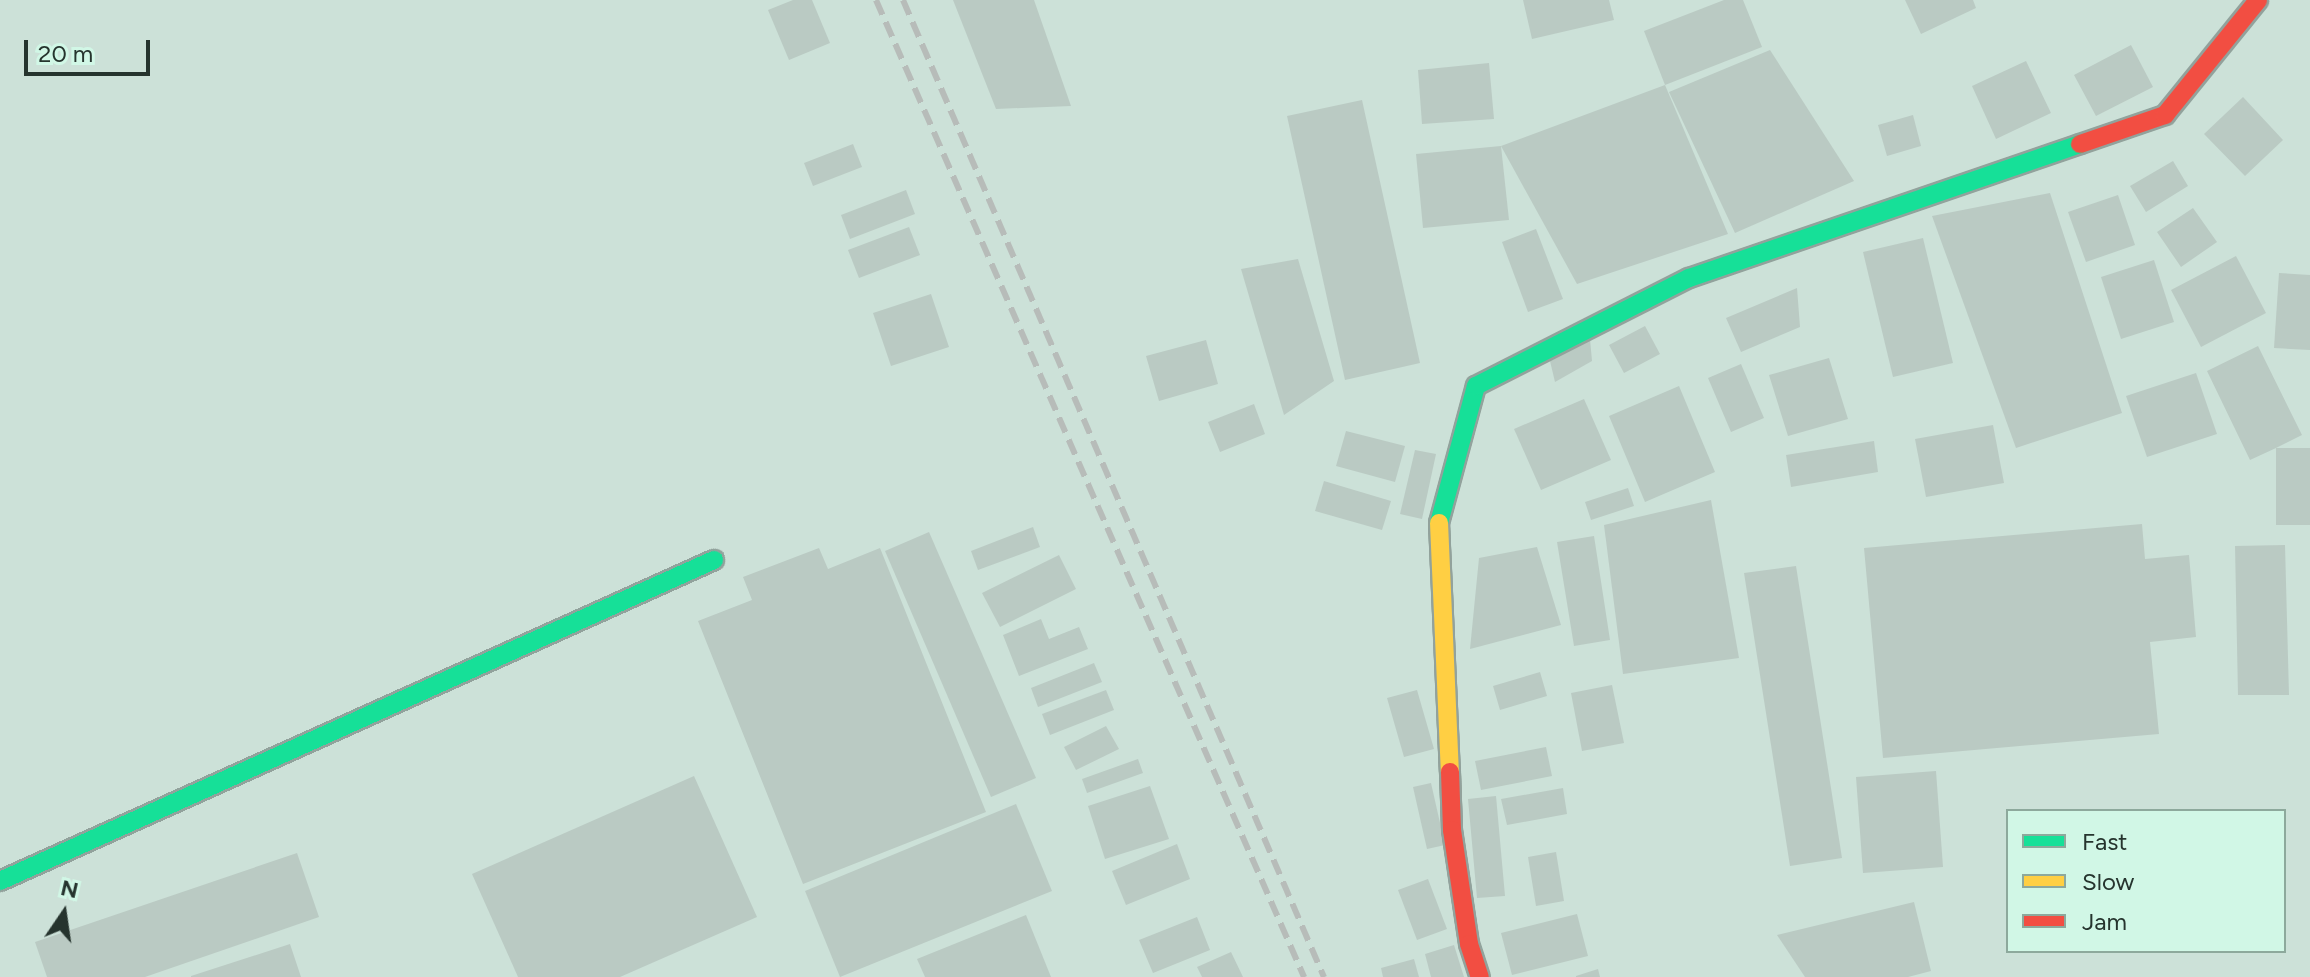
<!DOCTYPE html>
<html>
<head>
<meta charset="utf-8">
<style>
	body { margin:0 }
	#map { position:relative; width:2310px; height:977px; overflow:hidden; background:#cce1d8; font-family:Figtree,sans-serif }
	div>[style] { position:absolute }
	.building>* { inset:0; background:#bacac3 }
	.roads { filter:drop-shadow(2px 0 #92a29c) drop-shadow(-2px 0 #92a29c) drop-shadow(0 2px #92a29c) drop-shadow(0 -2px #92a29c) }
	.fast>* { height:18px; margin:-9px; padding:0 9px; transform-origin:9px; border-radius:9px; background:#16e098 }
	.slow>* { height:18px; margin:-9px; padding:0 9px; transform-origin:9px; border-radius:9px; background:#ffcf43 }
	.jam>* { height:18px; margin:-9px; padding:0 9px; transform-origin:9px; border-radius:9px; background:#f24e42 }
	.rail>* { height:6px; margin-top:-3px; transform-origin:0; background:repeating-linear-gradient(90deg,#b7bcb9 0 16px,transparent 0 24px) }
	span { translate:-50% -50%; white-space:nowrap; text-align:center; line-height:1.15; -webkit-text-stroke:8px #d1f7e6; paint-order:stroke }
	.legend { position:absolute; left:2006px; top:809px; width:280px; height:144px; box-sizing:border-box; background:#d1f7e6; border:2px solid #8da99c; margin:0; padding:10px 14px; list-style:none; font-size:24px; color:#26342e }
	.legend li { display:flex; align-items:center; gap:16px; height:40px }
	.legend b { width:40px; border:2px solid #8da99c }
	.north { position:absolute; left:24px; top:873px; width:80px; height:80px; -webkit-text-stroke:6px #d1f7e6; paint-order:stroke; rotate:13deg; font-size:22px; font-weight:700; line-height:32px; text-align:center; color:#26342e }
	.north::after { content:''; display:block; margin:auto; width:28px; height:36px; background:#26342e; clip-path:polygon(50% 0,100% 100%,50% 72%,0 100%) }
	.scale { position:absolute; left:24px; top:40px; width:126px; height:36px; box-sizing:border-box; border:4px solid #26342e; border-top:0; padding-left:10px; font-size:24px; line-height:28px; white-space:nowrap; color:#26342e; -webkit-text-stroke:6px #d1f7e6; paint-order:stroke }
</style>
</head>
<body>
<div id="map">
	<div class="building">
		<i style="clip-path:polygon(793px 0,812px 0,830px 43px,789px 60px,768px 10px)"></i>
		<i style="clip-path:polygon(953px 0,1034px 0,1071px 106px,996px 109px)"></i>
		<i style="clip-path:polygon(1523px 0,1609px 0,1614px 20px,1532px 39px)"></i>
		<i style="clip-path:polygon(1724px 0,1743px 0,1762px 47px,1665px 85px,1644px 31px)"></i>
		<i style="clip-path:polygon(1905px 0,1973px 0,1976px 8px,1921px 34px)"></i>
		<i style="clip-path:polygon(2131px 45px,2153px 87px,2096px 116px,2074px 75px)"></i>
		<i style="clip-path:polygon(1770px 50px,1854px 181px,1735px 233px,1669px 92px)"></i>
		<i style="clip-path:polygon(2026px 61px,2051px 113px,1996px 139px,1972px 86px)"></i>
		<i style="clip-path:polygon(1489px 63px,1494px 119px,1422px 124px,1418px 70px)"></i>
		<i style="clip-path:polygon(1665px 85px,1728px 234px,1577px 284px,1501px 146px)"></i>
		<i style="clip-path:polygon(2243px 97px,2283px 140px,2245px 176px,2204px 134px)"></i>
		<i style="clip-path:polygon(1362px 100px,1420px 363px,1345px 380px,1287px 116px)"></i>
		<i style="clip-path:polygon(1913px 115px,1921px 146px,1887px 156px,1878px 125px)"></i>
		<i style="clip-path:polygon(853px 144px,862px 167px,813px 186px,804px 163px)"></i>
		<i style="clip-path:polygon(1501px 146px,1509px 220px,1423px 228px,1416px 154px)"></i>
		<i style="clip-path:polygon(2173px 161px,2188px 186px,2146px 212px,2130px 186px)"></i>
		<i style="clip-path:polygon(906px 190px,915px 214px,850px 239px,841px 215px)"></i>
		<i style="clip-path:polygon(2050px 193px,2122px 413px,2016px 448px,1932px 216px)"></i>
		<i style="clip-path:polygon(2118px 195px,2135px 245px,2086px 262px,2068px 212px)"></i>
		<i style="clip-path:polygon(2193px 208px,2217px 242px,2181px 267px,2157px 232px)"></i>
		<i style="clip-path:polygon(909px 227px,920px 255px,859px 278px,848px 250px)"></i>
		<i style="clip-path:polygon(1536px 229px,1563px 299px,1528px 312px,1502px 242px)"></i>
		<i style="clip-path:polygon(1923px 238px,1953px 363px,1893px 377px,1863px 252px)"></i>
		<i style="clip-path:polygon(2236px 256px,2266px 313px,2201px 347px,2171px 290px)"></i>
		<i style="clip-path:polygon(1298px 259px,1334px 381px,1284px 415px,1241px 269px)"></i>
		<i style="clip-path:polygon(2154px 260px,2174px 322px,2121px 339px,2101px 277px)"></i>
		<i style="clip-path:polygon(2279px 273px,2310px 275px,2310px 350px,2274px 348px)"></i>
		<i style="clip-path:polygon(1797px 288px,1800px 327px,1741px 352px,1726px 318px)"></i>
		<i style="clip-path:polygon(931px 294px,949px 347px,891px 366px,873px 313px)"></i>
		<i style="clip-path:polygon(1645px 326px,1660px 354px,1624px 373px,1609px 345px)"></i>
		<i style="clip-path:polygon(1590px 339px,1592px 361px,1555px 382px,1550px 361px)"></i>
		<i style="clip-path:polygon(1206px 340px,1218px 384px,1159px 401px,1146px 356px)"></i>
		<i style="clip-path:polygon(2258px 346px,2302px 435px,2276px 448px,2310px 448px,2310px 525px,2276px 525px,2276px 448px,2250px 460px,2207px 371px)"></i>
		<i style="clip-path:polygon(1829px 358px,1848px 419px,1788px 436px,1769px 375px)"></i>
		<i style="clip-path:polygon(1741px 364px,1764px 418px,1731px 432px,1708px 378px)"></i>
		<i style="clip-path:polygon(2196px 373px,2217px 434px,2147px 457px,2126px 396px)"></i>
		<i style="clip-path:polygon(1679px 386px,1715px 472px,1645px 502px,1609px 416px)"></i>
		<i style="clip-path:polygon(1584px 399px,1611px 460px,1541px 490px,1514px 429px)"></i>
		<i style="clip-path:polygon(1254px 404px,1265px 434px,1220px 452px,1208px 422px)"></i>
		<i style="clip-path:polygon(1993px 425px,2004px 483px,1926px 497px,1915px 439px)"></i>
		<i style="clip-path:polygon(1346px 431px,1405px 446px,1395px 482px,1336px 466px)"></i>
		<i style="clip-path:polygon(1874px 441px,1878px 472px,1791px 487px,1786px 455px)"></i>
		<i style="clip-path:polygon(1415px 450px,1436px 454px,1422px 519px,1400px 514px)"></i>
		<i style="clip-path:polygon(1324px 481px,1391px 501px,1382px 530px,1315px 511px)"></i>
		<i style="clip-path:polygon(1628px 488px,1634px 506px,1591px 520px,1585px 502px)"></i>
		<i style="clip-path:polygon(1711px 500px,1739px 658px,1623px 674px,1604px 525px)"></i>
		<i style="clip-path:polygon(2142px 524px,2145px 559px,2189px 555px,2196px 637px,2150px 642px,2159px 734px,1883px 758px,1864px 548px)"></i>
		<i style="clip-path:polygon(1033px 527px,1040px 547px,978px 570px,971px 551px)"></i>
		<i style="clip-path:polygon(929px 532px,1036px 778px,991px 797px,885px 551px)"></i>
		<i style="clip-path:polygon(1594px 536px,1610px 640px,1574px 646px,1557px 542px)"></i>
		<i style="clip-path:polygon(2285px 545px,2289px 695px,2238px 695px,2235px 546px)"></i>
		<i style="clip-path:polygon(1537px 547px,1561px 625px,1470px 649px,1479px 558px)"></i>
		<i style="clip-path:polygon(819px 548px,828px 569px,880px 548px,986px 812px,803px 884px,698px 621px,752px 600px,743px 577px)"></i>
		<i style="clip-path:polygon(1059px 555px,1076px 589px,1000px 627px,982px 593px)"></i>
		<i style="clip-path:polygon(1796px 566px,1842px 858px,1790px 866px,1744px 573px)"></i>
		<i style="clip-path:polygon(1041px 619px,1049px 639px,1079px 627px,1088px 649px,1019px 676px,1003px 635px)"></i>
		<i style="clip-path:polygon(1094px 663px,1102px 682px,1038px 707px,1031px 688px)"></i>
		<i style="clip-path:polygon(1540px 672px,1547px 696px,1500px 710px,1493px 686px)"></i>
		<i style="clip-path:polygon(1612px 685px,1624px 743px,1582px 751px,1571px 693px)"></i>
		<i style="clip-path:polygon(1106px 690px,1114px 710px,1050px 735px,1042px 714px)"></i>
		<i style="clip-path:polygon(1417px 690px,1434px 749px,1404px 757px,1387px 698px)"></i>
		<i style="clip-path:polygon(1106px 726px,1119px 749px,1076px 770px,1064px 747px)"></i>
		<i style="clip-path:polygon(1546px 747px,1552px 776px,1481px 790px,1475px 761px)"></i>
		<i style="clip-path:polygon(1138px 759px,1143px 773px,1087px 793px,1082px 779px)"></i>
		<i style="clip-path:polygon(1936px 771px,1943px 867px,1863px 873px,1856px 777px)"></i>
		<i style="clip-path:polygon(694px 776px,757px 917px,620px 977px,518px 977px,472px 874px)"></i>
		<i style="clip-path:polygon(1431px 783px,1445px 845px,1427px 849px,1413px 787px)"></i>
		<i style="clip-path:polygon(1150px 786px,1169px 839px,1105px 859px,1088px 806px)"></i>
		<i style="clip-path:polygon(1563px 788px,1567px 814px,1507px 825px,1501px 799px)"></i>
		<i style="clip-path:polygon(1496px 796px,1505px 896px,1477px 898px,1468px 799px)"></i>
		<i style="clip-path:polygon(1016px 804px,1052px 891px,840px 977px,805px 891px)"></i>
		<i style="clip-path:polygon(1177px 844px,1190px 879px,1126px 905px,1112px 871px)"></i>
		<i style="clip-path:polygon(1556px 852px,1564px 901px,1536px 906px,1528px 857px)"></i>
		<i style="clip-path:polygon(297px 853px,319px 917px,145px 977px,47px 977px,35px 942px)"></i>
		<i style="clip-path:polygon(1428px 879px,1447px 929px,1417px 940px,1398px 890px)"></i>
		<i style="clip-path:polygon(1914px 902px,1931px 971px,1908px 977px,1805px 977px,1777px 935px)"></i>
		<i style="clip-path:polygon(1577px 914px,1588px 956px,1512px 975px,1501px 933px)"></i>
		<i style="clip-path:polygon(1026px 915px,1051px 977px,925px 977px,917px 959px)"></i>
		<i style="clip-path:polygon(1197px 917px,1210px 950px,1153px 973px,1139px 940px)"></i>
		<i style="clip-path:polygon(290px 944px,301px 977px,191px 977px,191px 976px)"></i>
		<i style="clip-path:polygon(1454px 945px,1464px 977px,1431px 977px,1425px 954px)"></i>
		<i style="clip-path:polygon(1231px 952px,1243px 977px,1202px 977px,1197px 967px)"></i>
		<i style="clip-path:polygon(1414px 959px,1419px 977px,1383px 977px,1381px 968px)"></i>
		<i style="clip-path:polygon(1598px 969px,1600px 977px,1576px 977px,1576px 976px)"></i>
	</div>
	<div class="roads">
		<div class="fast">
			<i style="left:1439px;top:523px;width:142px;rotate:-74.9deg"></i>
			<i style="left:1476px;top:386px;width:239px;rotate:-26.9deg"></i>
			<i style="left:1689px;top:278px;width:413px;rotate:-18.9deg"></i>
			<i style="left:0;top:881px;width:783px;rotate:-24.21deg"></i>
		</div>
		<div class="slow">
			<i style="left:1439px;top:523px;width:249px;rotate:87.5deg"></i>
		</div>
		<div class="jam">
			<i style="left:2080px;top:144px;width:90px;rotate:-18.8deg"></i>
			<i style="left:2165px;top:115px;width:148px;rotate:-51deg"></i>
			<i style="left:1450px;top:772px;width:58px;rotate:88deg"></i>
			<i style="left:1452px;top:830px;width:115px;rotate:81.5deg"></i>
			<i style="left:1469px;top:944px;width:35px;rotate:72deg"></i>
		</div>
	</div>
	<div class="rail">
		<i style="left:876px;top:0;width:1067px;rotate:66.34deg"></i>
		<i style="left:903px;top:0;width:1064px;rotate:66.69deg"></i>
	</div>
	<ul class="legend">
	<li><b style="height:10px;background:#16e098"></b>Fast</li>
	<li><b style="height:10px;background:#ffcf43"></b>Slow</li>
	<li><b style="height:10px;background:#f24e42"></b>Jam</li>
	</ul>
	<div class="north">N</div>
	<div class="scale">20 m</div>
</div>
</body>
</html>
